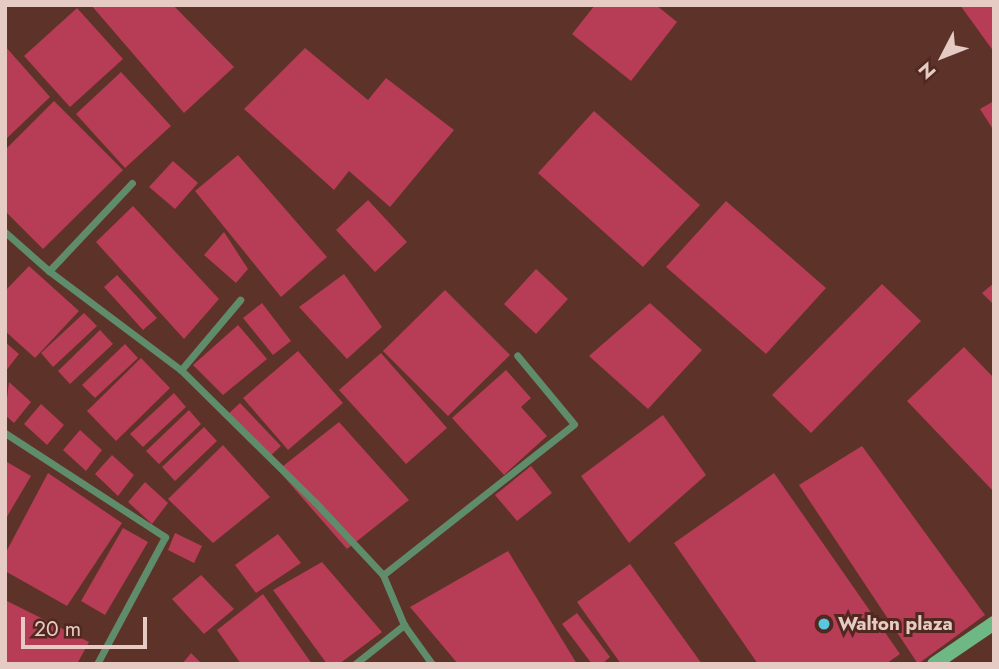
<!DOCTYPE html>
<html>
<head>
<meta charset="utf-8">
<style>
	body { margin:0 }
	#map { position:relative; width:999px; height:669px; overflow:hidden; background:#5d3229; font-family:Jost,sans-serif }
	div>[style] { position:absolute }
	.building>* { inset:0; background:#b73c55 }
	.street>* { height:7px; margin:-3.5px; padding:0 3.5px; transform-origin:3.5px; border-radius:3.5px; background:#5f8d6c }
	.secondary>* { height:14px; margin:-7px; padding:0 7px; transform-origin:7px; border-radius:7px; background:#6db884 }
	.dots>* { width:19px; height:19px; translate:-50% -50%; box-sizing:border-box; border:4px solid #51281f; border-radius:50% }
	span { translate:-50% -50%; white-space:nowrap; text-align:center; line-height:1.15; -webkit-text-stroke:6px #51281f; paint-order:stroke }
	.poi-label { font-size:19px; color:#e6cbc5; font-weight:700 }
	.left { translate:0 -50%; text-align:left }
	.frame { position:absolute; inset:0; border:7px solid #e6cbc5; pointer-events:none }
	.north { position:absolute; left:908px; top:21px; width:70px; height:70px; -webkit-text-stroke:5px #51281f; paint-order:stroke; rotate:228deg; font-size:19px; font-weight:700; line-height:28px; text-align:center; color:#e6cbc5 }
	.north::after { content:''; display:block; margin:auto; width:24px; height:32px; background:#e6cbc5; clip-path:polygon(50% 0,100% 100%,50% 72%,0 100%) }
	.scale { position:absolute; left:21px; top:617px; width:126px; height:32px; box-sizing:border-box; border:4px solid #e6cbc5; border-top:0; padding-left:9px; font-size:21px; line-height:24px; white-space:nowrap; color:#e6cbc5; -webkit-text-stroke:5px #51281f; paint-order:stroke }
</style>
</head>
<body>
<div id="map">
	<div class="building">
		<i style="clip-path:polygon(91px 5px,173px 5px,234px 67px,184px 113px)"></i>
		<i style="clip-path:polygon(595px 5px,656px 5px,677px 22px,631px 81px,572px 34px)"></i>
		<i style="clip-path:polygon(960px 5px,994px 5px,994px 52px)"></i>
		<i style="clip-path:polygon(77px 8px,123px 59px,70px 107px,24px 56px)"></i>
		<i style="clip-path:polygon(5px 46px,50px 97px,5px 140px)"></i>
		<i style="clip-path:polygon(305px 48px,368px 100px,386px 78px,454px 130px,390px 207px,349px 171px,334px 190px,244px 109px)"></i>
		<i style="clip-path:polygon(121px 72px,171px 126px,125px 168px,76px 114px)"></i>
		<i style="clip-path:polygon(54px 101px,123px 170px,43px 249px,5px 211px,5px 150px)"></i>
		<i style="clip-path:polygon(994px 101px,994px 131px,980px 109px)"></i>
		<i style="clip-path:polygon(594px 111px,700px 205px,643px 267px,538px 173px)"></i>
		<i style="clip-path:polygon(238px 155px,327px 257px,281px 297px,195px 191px)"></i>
		<i style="clip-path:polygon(173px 161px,198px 183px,175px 209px,149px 187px)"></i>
		<i style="clip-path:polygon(368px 200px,407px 242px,375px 272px,336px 230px)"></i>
		<i style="clip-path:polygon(726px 201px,826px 288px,766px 354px,666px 267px)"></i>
		<i style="clip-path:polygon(133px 206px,219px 299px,184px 339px,96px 242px)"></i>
		<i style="clip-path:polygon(224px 232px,248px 269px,236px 283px,204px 255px)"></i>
		<i style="clip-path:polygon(29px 266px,79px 311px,35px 358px,5px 331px,5px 291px)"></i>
		<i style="clip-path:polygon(536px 269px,568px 299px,536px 334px,504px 304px)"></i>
		<i style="clip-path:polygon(344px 274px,382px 327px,347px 359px,299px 307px)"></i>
		<i style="clip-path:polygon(117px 275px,157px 318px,143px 330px,104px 287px)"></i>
		<i style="clip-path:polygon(994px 283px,994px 305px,982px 293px)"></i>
		<i style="clip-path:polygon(882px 284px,921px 321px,811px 433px,772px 395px)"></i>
		<i style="clip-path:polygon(445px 290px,510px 355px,448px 416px,383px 351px)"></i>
		<i style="clip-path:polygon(262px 303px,291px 341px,273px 355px,243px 318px)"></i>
		<i style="clip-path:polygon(650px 303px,702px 350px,648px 409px,589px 356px)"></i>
		<i style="clip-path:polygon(84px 313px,97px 326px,53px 367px,41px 353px)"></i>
		<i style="clip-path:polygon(238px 325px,267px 359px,223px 395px,193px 365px)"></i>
		<i style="clip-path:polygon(100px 330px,113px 344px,70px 384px,58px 371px)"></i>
		<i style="clip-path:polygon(5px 342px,19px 354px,5px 372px)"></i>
		<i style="clip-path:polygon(125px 344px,138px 358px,95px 398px,82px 385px)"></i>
		<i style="clip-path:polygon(964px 347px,994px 378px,994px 492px,907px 401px)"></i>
		<i style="clip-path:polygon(298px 351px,343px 403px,288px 450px,243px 398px)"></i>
		<i style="clip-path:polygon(381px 353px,447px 428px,406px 464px,339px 390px)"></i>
		<i style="clip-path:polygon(141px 358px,170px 388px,116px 441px,87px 411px)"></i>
		<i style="clip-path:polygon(506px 370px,531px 398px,521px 407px,547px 436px,504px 475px,452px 418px)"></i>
		<i style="clip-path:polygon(9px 382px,31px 402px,14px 423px,5px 415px)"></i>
		<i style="clip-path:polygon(174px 393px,186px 407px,143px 447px,130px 434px)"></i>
		<i style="clip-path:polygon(240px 403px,281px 446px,268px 458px,226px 416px)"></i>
		<i style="clip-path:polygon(41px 404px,64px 425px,47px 445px,24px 424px)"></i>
		<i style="clip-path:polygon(189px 410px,201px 424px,159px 464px,146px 451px)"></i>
		<i style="clip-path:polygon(663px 415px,706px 475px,629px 543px,581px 476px)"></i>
		<i style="clip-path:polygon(339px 422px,409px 500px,347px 549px,278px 470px)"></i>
		<i style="clip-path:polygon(204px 427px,217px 441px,175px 481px,162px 467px)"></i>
		<i style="clip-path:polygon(80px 430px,102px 450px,86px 471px,63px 450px)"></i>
		<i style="clip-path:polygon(223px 445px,270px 497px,213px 543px,168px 499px)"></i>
		<i style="clip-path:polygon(862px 446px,985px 615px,918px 664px,799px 485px)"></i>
		<i style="clip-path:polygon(112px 455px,134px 475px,118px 496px,95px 474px)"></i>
		<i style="clip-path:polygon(7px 462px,31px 476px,5px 520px,5px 465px)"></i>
		<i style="clip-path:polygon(531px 466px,552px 493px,517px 521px,495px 495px)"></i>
		<i style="clip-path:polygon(48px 473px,122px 523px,67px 606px,5px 571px,5px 554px)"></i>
		<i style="clip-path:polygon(774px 473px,900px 654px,886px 664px,758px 664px,674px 543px)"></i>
		<i style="clip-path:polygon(145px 482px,168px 503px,152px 524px,128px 502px)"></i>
		<i style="clip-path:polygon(123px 528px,148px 542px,105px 615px,81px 601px)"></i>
		<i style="clip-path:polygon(175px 533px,202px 546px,194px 563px,168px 550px)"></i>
		<i style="clip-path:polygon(278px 534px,301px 563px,256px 593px,235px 565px)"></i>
		<i style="clip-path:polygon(508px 551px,577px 664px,458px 664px,410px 607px)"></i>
		<i style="clip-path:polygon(322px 562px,382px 632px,339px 664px,327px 664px,273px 590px)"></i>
		<i style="clip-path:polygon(630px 564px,702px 664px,621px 664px,577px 602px)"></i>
		<i style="clip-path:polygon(201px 575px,234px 609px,204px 634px,172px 599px)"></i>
		<i style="clip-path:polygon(263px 594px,312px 664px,241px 664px,217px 630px)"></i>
		<i style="clip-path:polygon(5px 600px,89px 642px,77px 664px,5px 664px)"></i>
		<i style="clip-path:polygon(577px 613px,610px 657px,602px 664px,592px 664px,562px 624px)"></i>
		<i style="clip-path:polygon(191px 653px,202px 664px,182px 664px)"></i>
	</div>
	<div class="street">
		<i style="left:5px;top:232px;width:59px;rotate:41.6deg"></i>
		<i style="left:49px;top:271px;width:165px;rotate:36.9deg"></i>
		<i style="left:181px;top:370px;width:188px;rotate:44.6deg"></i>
		<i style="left:315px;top:502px;width:100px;rotate:47deg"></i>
		<i style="left:383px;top:575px;width:54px;rotate:67.2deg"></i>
		<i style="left:404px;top:625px;width:48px;rotate:54.3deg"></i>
		<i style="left:49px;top:271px;width:121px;rotate:-46.7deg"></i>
		<i style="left:181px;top:370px;width:92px;rotate:-49.9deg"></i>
		<i style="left:5px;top:433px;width:191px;rotate:33deg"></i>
		<i style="left:165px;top:537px;width:144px;rotate:118.2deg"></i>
		<i style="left:383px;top:575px;width:243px;rotate:-38.3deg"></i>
		<i style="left:574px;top:424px;width:89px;rotate:-129.6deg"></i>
		<i style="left:355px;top:664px;width:63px;rotate:-38.5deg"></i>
	</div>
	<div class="secondary">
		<i style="left:934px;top:664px;width:73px;rotate:-34.3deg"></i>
	</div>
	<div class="dots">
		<i style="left:824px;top:624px;background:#56c9e0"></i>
	</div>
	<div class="poi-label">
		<span class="left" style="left:838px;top:624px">Walton plaza</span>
	</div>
	<div class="frame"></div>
	<div class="north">N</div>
	<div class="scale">20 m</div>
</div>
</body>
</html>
